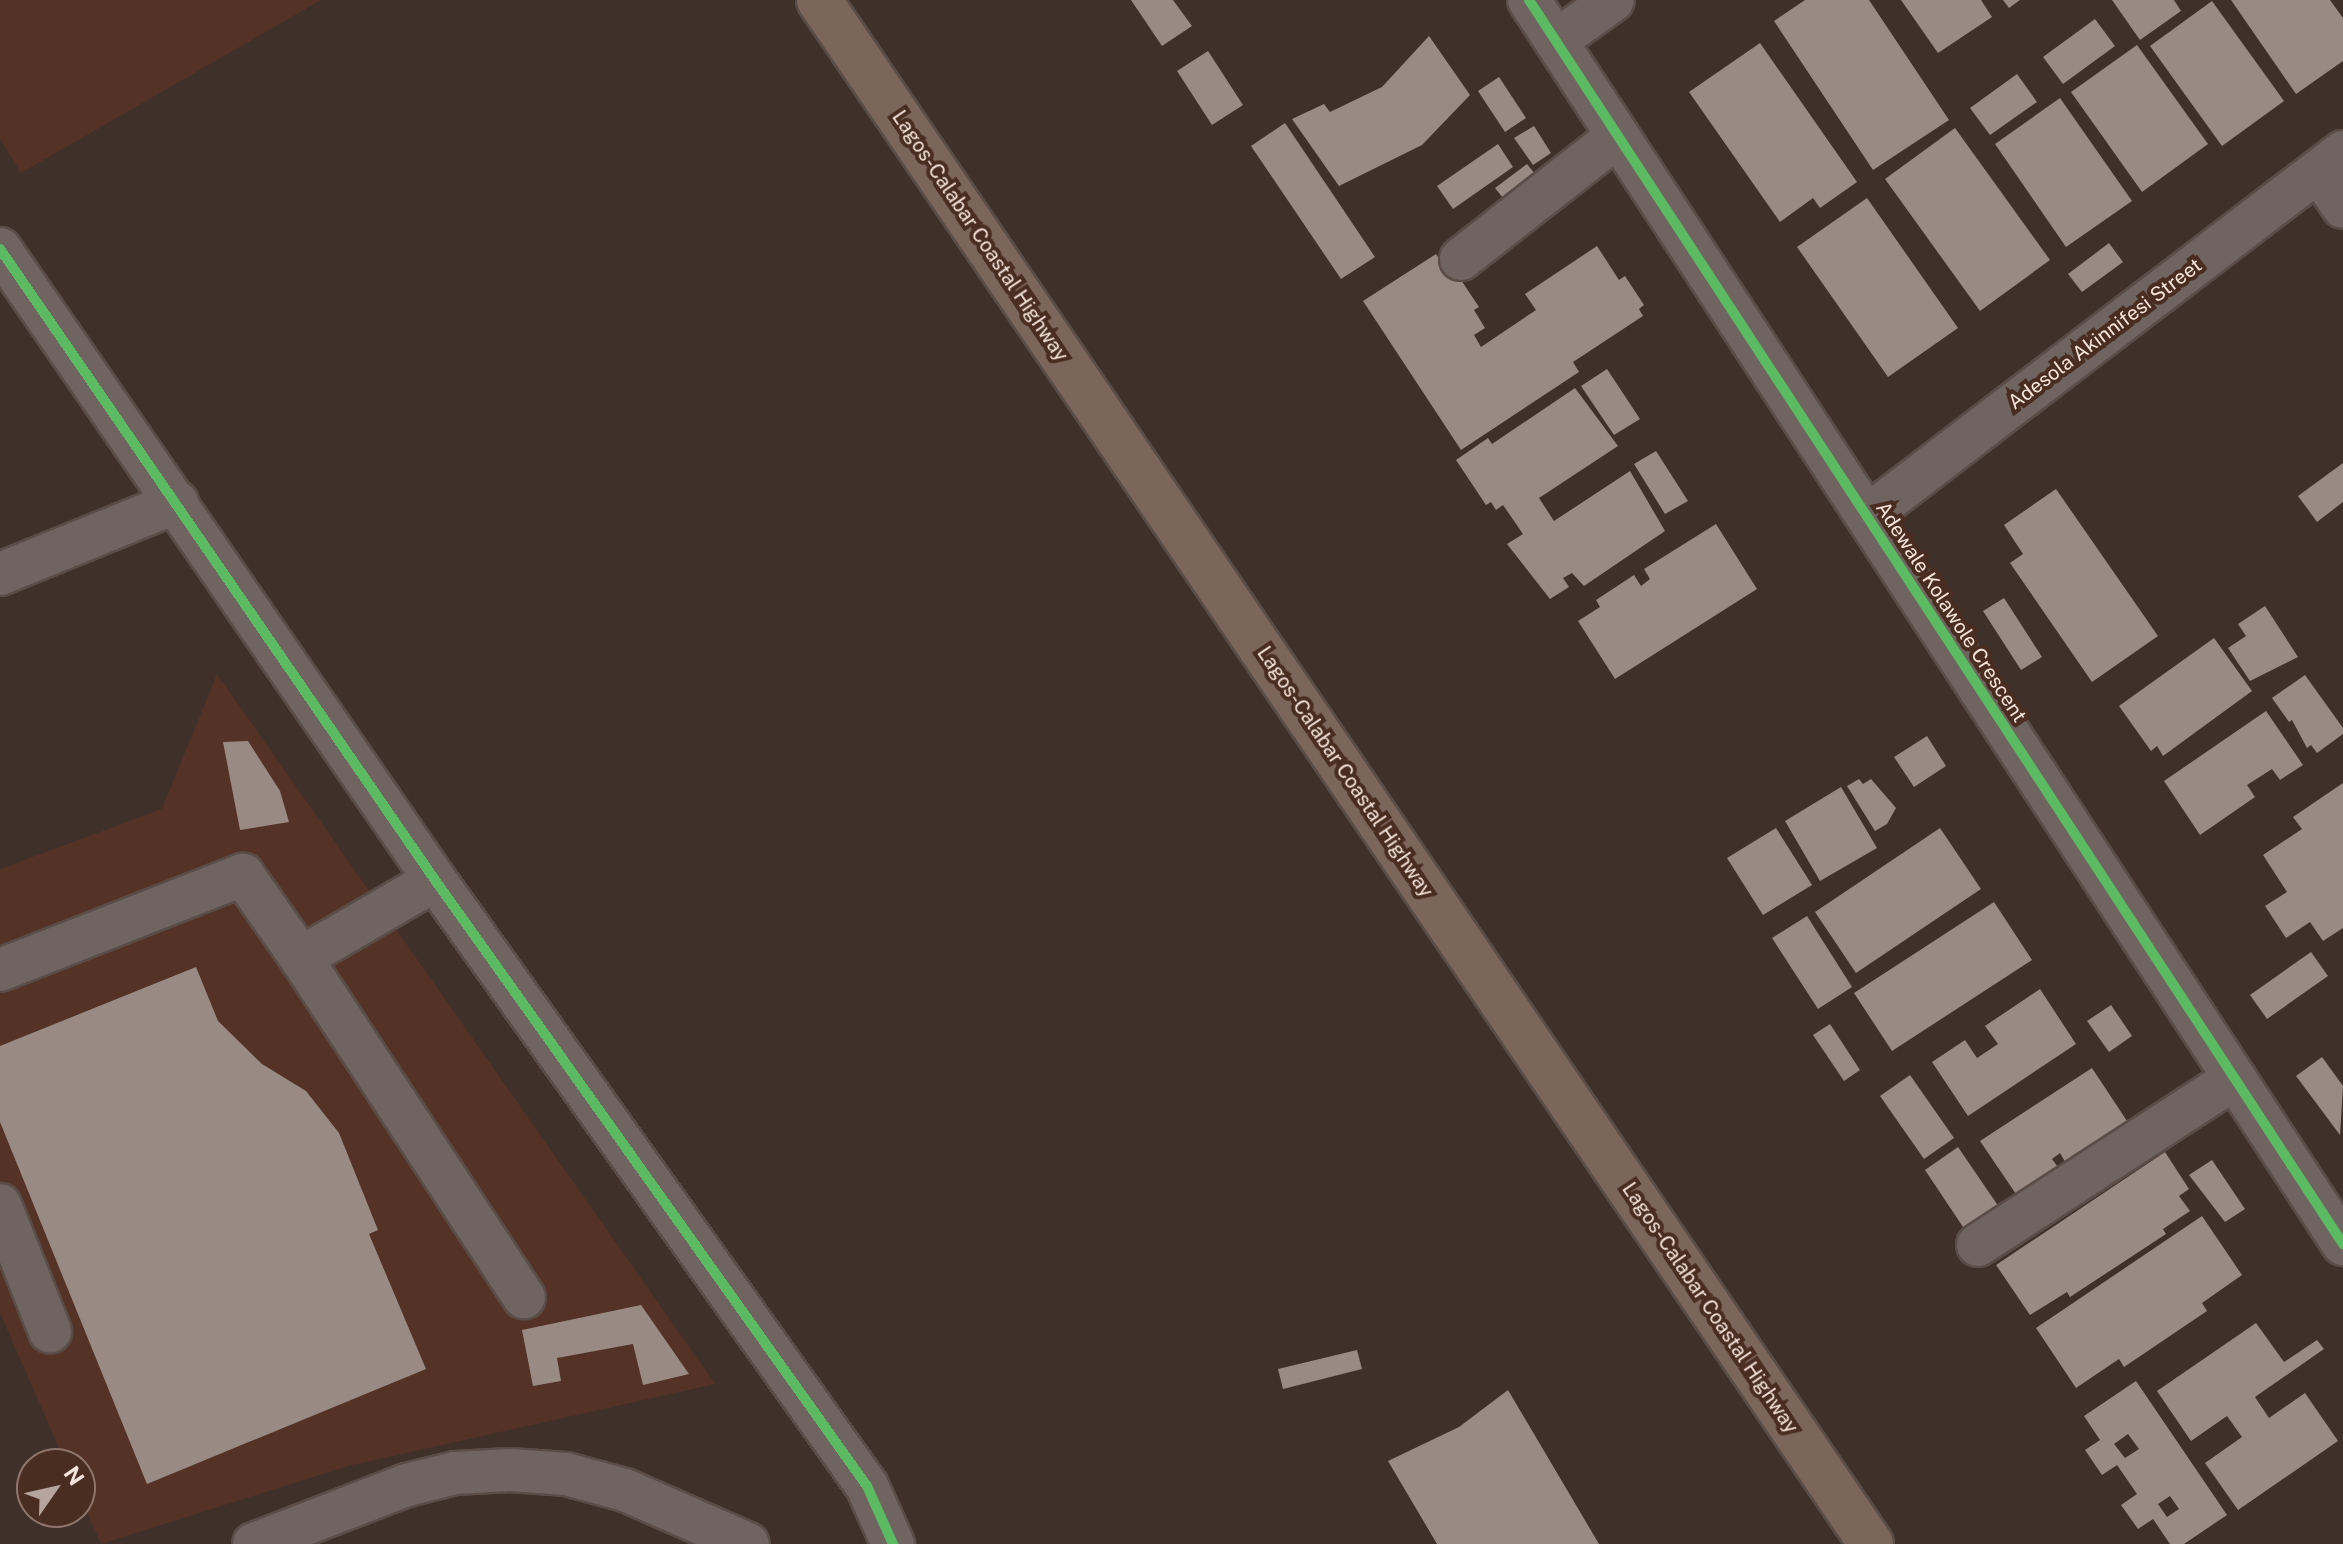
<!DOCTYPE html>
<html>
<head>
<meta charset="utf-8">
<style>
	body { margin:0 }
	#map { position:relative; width:2343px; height:1544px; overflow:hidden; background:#3f3029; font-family:"Public Sans",sans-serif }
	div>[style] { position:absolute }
	.built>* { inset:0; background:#543326 }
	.building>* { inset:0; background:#998b84 }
	.roads { filter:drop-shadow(2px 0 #5a4d47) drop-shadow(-2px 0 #5a4d47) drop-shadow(0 2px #5a4d47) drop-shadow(0 -2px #5a4d47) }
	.minor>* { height:42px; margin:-21px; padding:0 21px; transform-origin:21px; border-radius:21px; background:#6f645f }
	.highway>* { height:44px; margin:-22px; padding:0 22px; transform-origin:22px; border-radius:22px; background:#7c665c }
	.cycleway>* { height:10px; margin:-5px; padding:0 5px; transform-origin:5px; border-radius:5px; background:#5cba63 }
	span { translate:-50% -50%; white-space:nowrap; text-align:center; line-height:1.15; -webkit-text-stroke:8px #482d20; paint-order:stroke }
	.street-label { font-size:20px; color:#f6e4dc }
	.north { position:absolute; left:16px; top:1448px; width:80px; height:80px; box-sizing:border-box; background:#482d20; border:2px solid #8e766b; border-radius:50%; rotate:56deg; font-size:22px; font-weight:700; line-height:32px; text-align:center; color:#f6e4dc }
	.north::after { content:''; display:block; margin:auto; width:28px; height:36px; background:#b6a59d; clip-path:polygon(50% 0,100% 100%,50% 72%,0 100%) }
</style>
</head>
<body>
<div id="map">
	<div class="built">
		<i style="clip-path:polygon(0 0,321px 0,21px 173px,0 139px)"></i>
		<i style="clip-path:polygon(217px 674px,715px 1384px,348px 1466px,101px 1544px,80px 1496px,80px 1464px,66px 1464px,0 1313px,0 869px,162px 809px)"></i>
	</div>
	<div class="building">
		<i style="clip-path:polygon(1131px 0,1173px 0,1192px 26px,1162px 46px)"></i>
		<i style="clip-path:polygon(1805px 0,1869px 0,1949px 120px,1873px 170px,1774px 21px)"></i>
		<i style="clip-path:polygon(1901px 0,1981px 0,1992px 17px,1938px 53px)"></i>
		<i style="clip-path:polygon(2003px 0,2020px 0,2009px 8px)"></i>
		<i style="clip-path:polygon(2112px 0,2174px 0,2181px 11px,2140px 40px)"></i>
		<i style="clip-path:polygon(2231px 0,2330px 0,2343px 18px,2343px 61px,2296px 94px)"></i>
		<i style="clip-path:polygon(2212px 1px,2284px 101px,2222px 146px,2150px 46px)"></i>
		<i style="clip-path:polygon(2095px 19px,2115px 46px,2063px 84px,2043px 57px)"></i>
		<i style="clip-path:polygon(1429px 36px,1470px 95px,1422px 145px,1339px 186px,1292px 119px,1324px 104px,1330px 112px,1382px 87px)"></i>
		<i style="clip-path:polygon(1760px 43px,1857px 182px,1820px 208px,1813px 198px,1780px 222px,1689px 92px)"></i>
		<i style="clip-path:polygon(2137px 45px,2208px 144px,2142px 192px,2071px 92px)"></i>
		<i style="clip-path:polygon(1208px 51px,1243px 105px,1212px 125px,1177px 71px)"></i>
		<i style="clip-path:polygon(2017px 74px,2037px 102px,1990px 135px,1970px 108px)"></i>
		<i style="clip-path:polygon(1499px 77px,1526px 118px,1505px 132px,1478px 91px)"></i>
		<i style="clip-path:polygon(2060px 98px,2132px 201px,2066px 247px,1995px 144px)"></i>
		<i style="clip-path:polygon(1285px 123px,1375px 257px,1341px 279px,1251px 146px)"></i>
		<i style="clip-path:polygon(1534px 126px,1551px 153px,1533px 165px,1514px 138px)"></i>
		<i style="clip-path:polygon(1955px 128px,2050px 260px,1980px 311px,1885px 179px)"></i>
		<i style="clip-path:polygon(1498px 144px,1513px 167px,1453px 209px,1437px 186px)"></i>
		<i style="clip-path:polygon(1527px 164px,1539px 179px,1507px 203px,1495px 188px)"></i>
		<i style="clip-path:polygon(1867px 198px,1958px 328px,1888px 377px,1797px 247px)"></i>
		<i style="clip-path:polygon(2109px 243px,2123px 262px,2082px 292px,2068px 274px)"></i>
		<i style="clip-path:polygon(1597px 246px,1619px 280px,1625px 276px,1644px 305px,1639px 309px,1643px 316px,1573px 362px,1579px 372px,1461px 450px,1363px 301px,1436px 254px,1450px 275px,1455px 271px,1479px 307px,1474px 310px,1485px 328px,1474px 335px,1481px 347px,1536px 310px,1525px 294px)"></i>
		<i style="clip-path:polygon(1607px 369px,1640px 419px,1614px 435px,1581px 386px)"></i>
		<i style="clip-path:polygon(1575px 388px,1618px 446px,1539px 498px,1554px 521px,1630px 471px,1665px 531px,1584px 586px,1572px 573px,1563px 578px,1569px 587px,1550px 599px,1507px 544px,1523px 534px,1503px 505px,1496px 510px,1491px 502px,1486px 505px,1456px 460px,1488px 438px,1492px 444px)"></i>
		<i style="clip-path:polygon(1656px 451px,1688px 501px,1665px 514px,1634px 464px)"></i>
		<i style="clip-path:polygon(2343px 463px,2343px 502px,2317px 522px,2298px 496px)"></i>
		<i style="clip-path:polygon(2056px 489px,2158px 636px,2092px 682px,2010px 563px,2023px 554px,2004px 525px)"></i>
		<i style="clip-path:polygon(1716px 524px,1757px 589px,1615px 679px,1578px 621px,1600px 607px,1596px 600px,1634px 575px,1641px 586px,1650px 579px,1644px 569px)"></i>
		<i style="clip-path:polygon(2004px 598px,2042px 657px,2021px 670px,1983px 611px)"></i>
		<i style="clip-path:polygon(2265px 606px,2298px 657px,2250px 681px,2228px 648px,2246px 636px,2238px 624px)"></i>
		<i style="clip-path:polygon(2214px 638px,2252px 691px,2163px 756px,2157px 746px,2151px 751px,2119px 706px)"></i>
		<i style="clip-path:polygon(2305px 675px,2343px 728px,2343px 734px,2317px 753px,2311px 745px,2307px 748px,2292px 720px,2289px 722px,2272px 698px)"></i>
		<i style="clip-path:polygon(2266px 711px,2303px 765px,2280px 780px,2272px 769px,2247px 785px,2255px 797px,2200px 835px,2164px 781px)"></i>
		<i style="clip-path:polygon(1927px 736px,1946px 766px,1914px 787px,1894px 757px)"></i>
		<i style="clip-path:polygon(248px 741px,280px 791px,289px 822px,240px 830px,223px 742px)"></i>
		<i style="clip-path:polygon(1859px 779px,1863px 784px,1871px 779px,1896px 808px,1887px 824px,1875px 831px,1847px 786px)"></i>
		<i style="clip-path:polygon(2343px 783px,2343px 928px,2323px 941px,2310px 922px,2286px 938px,2265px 906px,2287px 892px,2263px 855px,2302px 829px,2293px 817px)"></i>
		<i style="clip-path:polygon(1841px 787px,1877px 848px,1820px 881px,1785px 821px)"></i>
		<i style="clip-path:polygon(1776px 828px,1812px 885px,1763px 915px,1727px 858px)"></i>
		<i style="clip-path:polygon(1940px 828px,1981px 889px,1856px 973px,1815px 912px)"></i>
		<i style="clip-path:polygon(1994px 902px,2032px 960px,1892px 1051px,1854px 993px)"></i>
		<i style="clip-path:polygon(1807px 916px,1852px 987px,1818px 1009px,1772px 938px)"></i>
		<i style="clip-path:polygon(2311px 952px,2328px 976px,2267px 1019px,2250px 995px)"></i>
		<i style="clip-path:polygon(196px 967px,218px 1021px,262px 1064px,306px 1091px,339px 1133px,378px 1230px,369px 1234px,426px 1369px,147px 1484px,0 1122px,0 1046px)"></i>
		<i style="clip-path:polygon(2040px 989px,2076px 1044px,1968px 1116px,1932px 1062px,1965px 1040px,1977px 1058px,1998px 1044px,1985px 1026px)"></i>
		<i style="clip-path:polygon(2111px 1005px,2132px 1036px,2109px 1052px,2087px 1021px)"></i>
		<i style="clip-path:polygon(1830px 1024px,1860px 1070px,1844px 1081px,1813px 1035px)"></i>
		<i style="clip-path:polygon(2322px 1057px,2343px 1086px,2340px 1135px,2296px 1076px)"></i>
		<i style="clip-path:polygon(2092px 1068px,2129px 1124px,2067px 1165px,2060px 1153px,2052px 1159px,2060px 1170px,2018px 1197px,1980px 1141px)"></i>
		<i style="clip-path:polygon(1910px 1075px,1954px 1138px,1924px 1159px,1880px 1096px)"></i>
		<i style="clip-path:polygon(1958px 1147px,2001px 1210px,1967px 1233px,1925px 1170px)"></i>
		<i style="clip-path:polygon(2165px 1152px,2189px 1189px,2179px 1196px,2190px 1211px,2163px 1229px,2166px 1234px,2070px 1297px,2067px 1292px,2030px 1315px,1996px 1265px)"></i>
		<i style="clip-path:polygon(2212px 1160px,2245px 1209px,2225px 1222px,2189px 1175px)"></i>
		<i style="clip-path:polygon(2202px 1216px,2242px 1275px,2202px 1303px,2207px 1311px,2124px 1367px,2119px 1359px,2076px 1388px,2036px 1328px)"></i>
		<i style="clip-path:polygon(641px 1305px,689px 1374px,643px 1385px,633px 1344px,557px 1358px,561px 1381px,533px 1386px,522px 1330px)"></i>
		<i style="clip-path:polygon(2256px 1323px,2284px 1362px,2317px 1340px,2324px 1349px,2255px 1397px,2269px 1418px,2305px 1393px,2338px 1441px,2238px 1510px,2205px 1463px,2242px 1437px,2227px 1416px,2191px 1441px,2157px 1391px)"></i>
		<i style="clip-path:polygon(1357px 1350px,1362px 1369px,1283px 1389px,1278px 1369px)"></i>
		<i style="clip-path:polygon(evenodd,2136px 1381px,2227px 1515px,2184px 1544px,2170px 1544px,2153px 1519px,2138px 1529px,2121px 1505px,2137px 1494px,2117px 1465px,2102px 1475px,2085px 1450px,2100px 1440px,2084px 1416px,2136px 1381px,2128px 1434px,2139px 1449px,2125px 1458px,2114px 1444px,2128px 1434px,2136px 1381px,2170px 1496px,2179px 1509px,2167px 1517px,2158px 1504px,2170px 1496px)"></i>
		<i style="clip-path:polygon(1508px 1390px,1599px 1544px,1437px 1544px,1388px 1461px,1459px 1427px)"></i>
	</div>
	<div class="roads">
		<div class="minor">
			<i style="left:1529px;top:0;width:1487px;rotate:56.8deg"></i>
			<i style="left:1556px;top:41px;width:70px;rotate:-35.7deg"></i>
			<i style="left:2319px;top:171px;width:43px;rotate:56.3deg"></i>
			<i style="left:0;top:249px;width:766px;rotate:55.42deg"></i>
			<i style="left:435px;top:880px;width:744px;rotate:54.52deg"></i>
			<i style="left:867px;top:1486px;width:64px;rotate:65.9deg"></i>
			<i style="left:1461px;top:259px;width:199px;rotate:-38.1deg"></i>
			<i style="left:1867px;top:516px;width:599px;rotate:-37.41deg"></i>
			<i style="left:0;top:574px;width:191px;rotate:-22.1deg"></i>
			<i style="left:435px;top:880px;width:155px;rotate:149.8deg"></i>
			<i style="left:301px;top:958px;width:406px;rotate:56.7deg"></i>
			<i style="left:0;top:970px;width:261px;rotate:-21.4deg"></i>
			<i style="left:243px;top:875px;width:101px;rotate:55.1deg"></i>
			<i style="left:0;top:1205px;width:136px;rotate:68.4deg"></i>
			<i style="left:1978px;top:1245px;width:306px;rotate:-33deg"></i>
			<i style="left:254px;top:1544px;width:164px;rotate:-21.1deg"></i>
			<i style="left:407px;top:1485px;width:49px;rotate:-14deg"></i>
			<i style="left:455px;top:1473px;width:55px;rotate:-3.1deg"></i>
			<i style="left:510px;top:1470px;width:56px;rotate:4.1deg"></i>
			<i style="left:566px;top:1474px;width:61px;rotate:15.2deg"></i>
			<i style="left:625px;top:1490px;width:134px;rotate:23.7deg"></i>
		</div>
		<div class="highway">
			<i style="left:819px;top:0;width:1868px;rotate:55.73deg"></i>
		</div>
	</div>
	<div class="cycleway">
		<i style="left:1529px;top:0;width:1487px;rotate:56.8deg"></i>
		<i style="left:0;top:249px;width:766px;rotate:55.42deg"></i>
		<i style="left:435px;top:880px;width:744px;rotate:54.52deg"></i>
		<i style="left:867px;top:1486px;width:64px;rotate:65.9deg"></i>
	</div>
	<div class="street-label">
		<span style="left:980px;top:236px;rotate:56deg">Lagos-Calabar Coastal Highway</span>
		<span style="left:2105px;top:334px;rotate:-37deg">Adesola Akinnifesi Street</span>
		<span style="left:1951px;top:612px;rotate:57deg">Adewale Kolawole Crescent</span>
		<span style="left:1345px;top:772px;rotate:56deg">Lagos-Calabar Coastal Highway</span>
		<span style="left:1710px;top:1308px;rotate:56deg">Lagos-Calabar Coastal Highway</span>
	</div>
	<div class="north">N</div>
</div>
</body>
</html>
